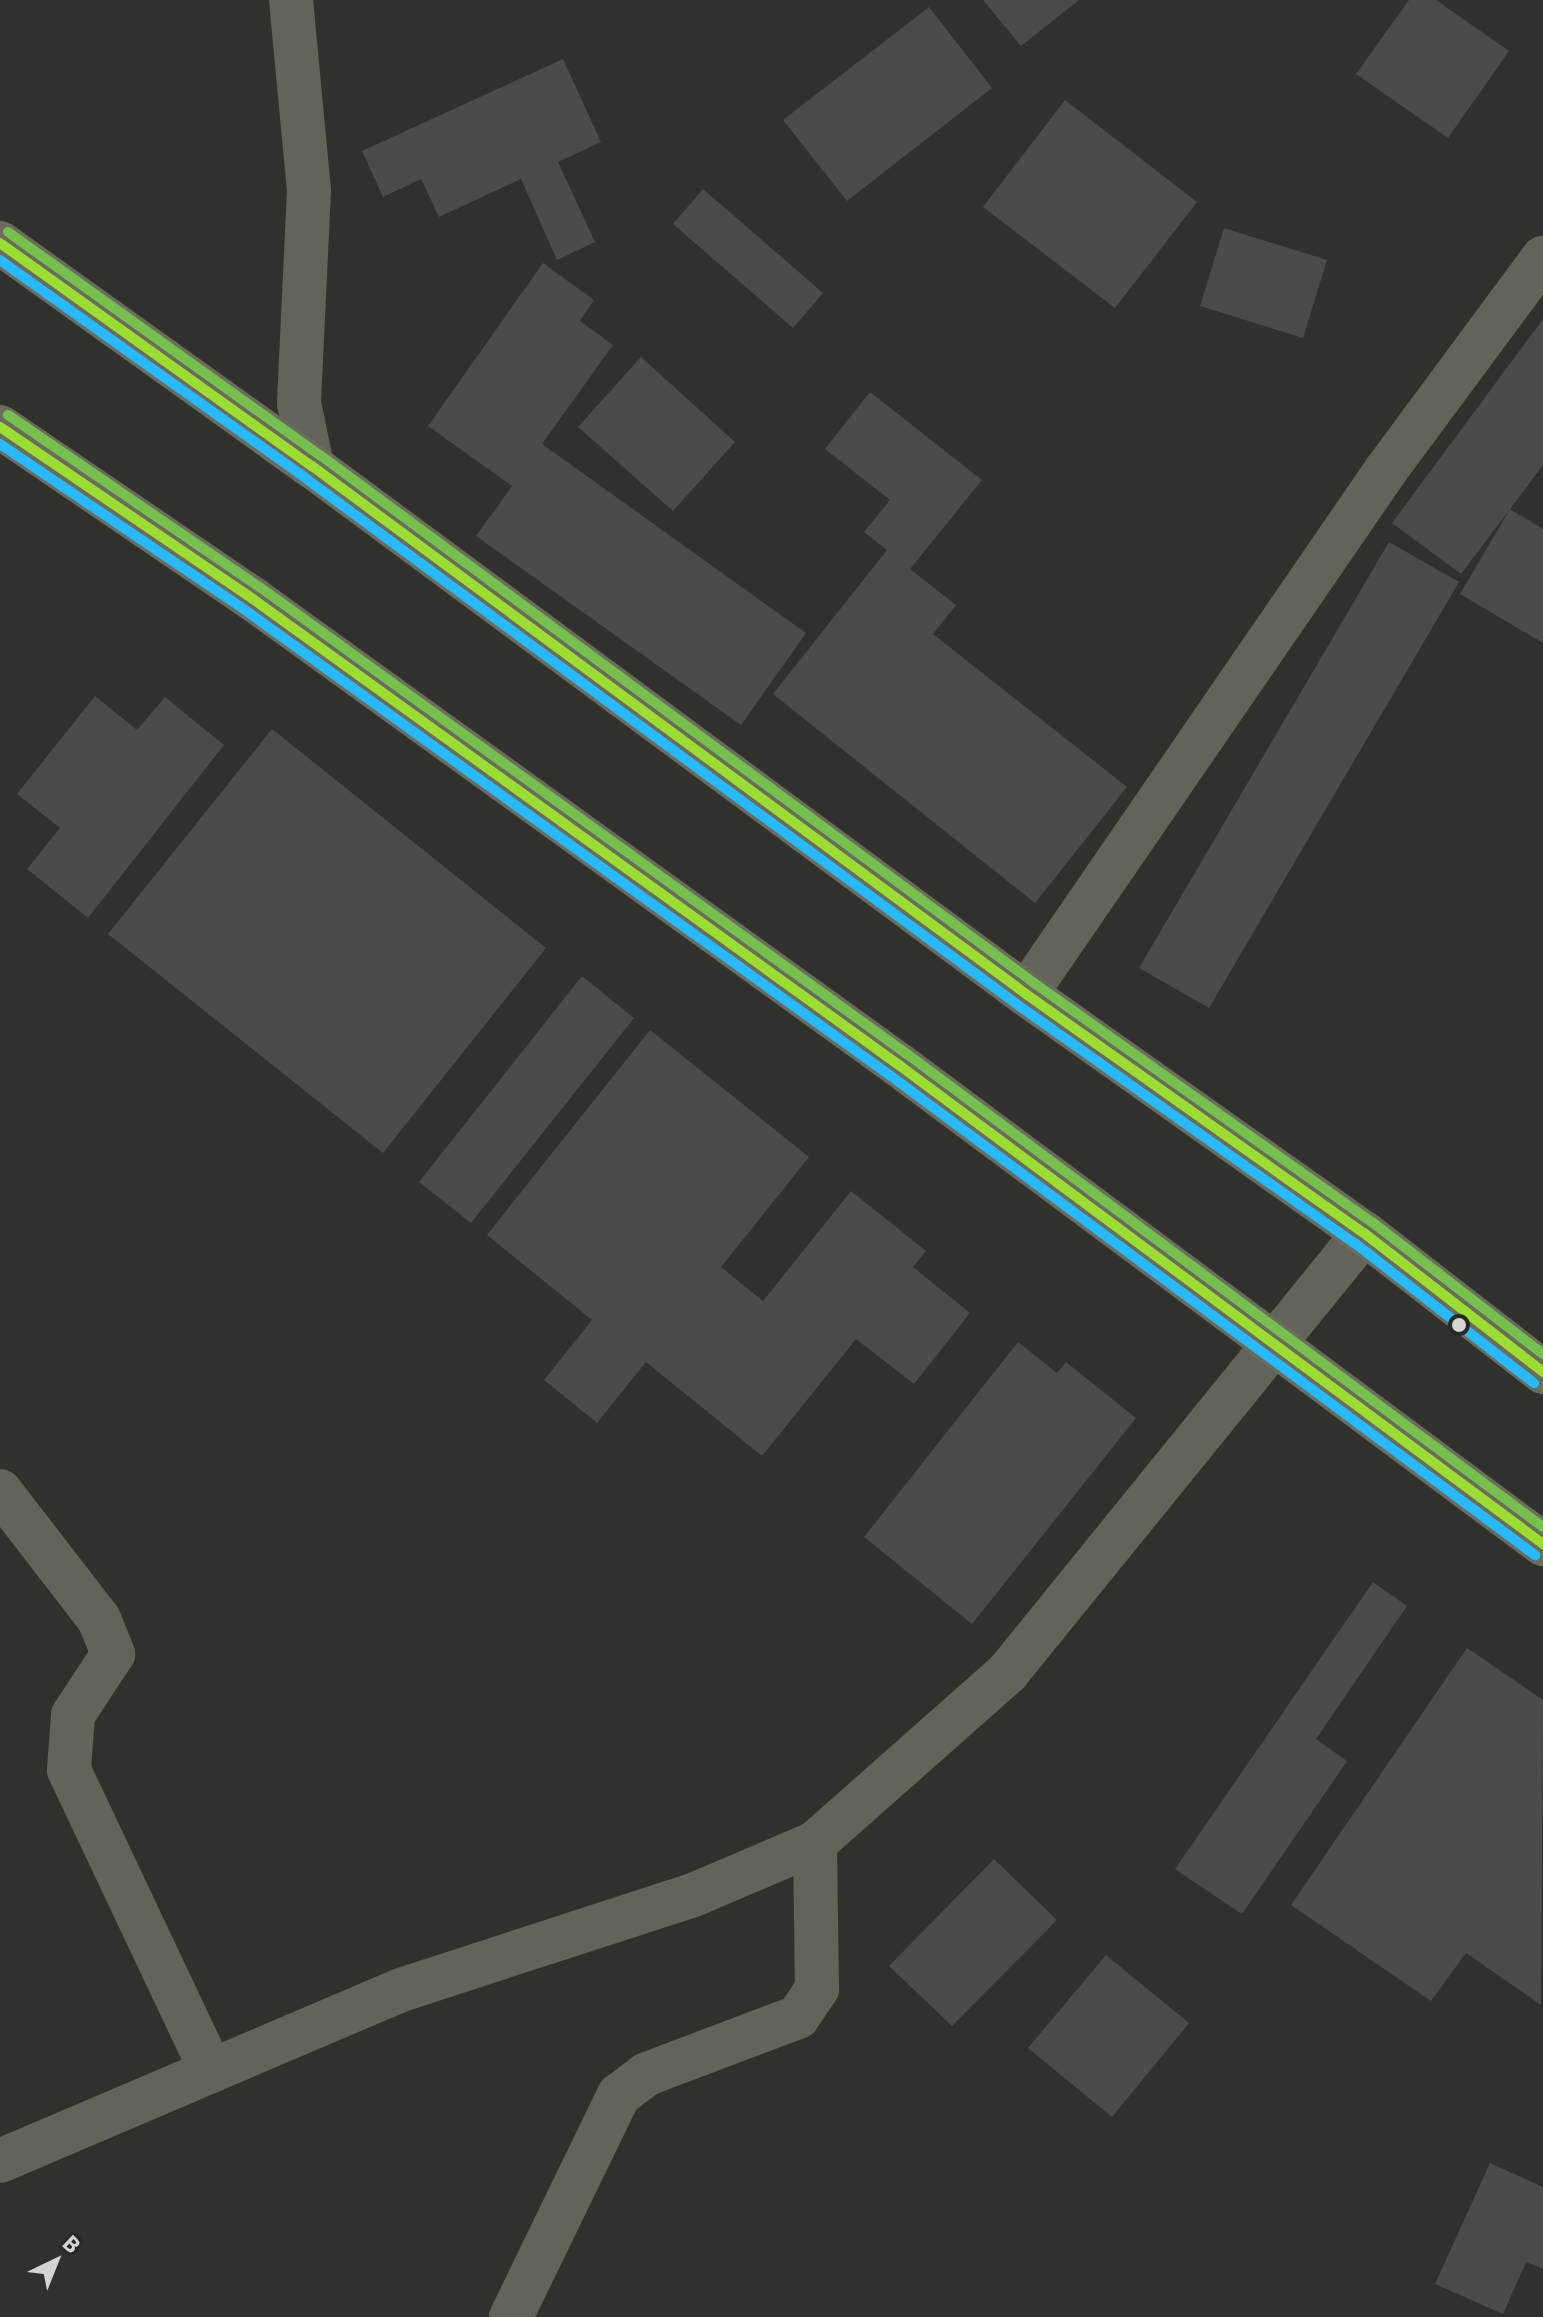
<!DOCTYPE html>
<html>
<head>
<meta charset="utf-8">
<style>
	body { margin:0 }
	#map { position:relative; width:1543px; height:2317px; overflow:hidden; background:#30312d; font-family:"Open Sans",sans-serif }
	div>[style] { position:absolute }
	.building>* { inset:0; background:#4b4b48 }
	.minor>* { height:44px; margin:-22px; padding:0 22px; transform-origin:22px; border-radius:22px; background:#626458 }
	.primary>* { height:44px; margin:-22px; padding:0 22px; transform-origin:22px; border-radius:22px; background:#6b6c5d }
	.bus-1>* { height:10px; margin:-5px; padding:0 5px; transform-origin:5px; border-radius:5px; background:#9cdd31 }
	.bus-2>* { height:10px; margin:-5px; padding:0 5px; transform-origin:5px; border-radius:5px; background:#27baff }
	.bus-3>* { height:10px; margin:-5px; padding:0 5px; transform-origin:5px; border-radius:5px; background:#76c04d }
	.dots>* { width:22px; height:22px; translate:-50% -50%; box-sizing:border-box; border:4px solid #272823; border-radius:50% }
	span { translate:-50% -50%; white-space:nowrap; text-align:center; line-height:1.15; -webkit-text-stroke:7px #272823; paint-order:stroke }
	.north { position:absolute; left:16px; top:2221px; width:80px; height:80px; -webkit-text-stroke:6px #272823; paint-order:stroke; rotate:43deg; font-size:22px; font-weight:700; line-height:32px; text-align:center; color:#d4d5d2 }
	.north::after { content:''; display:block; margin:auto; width:28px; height:36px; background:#d4d5d2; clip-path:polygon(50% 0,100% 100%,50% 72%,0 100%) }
</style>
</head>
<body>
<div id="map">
	<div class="building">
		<i style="clip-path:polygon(983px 0,1079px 0,1021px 46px)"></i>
		<i style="clip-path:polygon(1409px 0,1436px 0,1509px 51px,1448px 138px,1356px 74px)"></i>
		<i style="clip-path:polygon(929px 7px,992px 88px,847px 201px,783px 120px)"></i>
		<i style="clip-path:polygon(563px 59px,601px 142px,558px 162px,595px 242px,557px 260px,521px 179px,439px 217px,421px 179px,383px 197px,362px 151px)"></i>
		<i style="clip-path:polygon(1065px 100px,1197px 202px,1115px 308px,983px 207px)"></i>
		<i style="clip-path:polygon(703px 189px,823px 293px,793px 328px,673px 224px)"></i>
		<i style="clip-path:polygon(1224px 228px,1327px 260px,1303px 338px,1200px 306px)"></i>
		<i style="clip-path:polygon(543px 263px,594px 300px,580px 321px,613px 345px,542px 444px,806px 633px,741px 725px,476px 536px,512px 486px,428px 426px)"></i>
		<i style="clip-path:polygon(1543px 319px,1543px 465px,1510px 509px,1543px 529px,1543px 643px,1460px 594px,1510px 509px,1461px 574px,1392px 523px)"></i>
		<i style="clip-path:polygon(641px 357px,735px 442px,673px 511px,578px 427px)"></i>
		<i style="clip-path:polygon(870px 392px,982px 480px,910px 569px,956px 605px,933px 634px,1127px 787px,1035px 903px,773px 694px,887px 550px,864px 532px,890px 500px,825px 449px)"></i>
		<i style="clip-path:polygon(1389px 542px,1459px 582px,1209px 1008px,1139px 968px)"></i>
		<i style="clip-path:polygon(95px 696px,137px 730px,165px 697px,224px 745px,88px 918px,27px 869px,60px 828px,17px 794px)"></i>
		<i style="clip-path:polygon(272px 729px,546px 948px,383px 1153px,108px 934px)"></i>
		<i style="clip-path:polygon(582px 976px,634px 1018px,471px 1223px,419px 1182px)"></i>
		<i style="clip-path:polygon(650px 1030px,809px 1157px,721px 1267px,763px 1301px,851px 1191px,926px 1251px,913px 1267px,970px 1313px,914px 1384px,856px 1339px,762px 1456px,646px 1362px,597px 1423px,544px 1380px,592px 1320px,487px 1235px)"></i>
		<i style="clip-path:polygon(1018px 1342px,1057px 1373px,1066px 1362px,1136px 1418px,972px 1624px,864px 1537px)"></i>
		<i style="clip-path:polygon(1373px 1582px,1407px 1606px,1316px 1739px,1347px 1761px,1242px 1914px,1175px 1869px)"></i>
		<i style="clip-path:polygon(1467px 1648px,1543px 1700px,1541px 2005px,1466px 1953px,1431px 2001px,1291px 1905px)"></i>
		<i style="clip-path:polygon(994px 1859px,1057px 1920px,952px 2026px,889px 1966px)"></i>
		<i style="clip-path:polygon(1106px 1955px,1189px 2023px,1112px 2117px,1028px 2048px)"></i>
		<i style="clip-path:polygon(1490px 2163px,1543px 2187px,1543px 2269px,1526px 2262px,1503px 2314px,1435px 2284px)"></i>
	</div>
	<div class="minor">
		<i style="left:291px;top:0;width:191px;rotate:84.6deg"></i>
		<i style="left:309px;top:190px;width:213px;rotate:92.7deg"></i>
		<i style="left:299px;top:403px;width:64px;rotate:78.3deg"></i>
		<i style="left:1026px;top:994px;width:636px;rotate:-55.51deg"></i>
		<i style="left:1386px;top:470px;width:264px;rotate:-53.5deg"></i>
		<i style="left:0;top:1491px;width:162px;rotate:52.3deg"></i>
		<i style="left:99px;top:1619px;width:38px;rotate:68deg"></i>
		<i style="left:113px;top:1654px;width:73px;rotate:123.3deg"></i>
		<i style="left:73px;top:1715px;width:55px;rotate:94.2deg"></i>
		<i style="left:69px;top:1770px;width:333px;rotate:64.7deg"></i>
		<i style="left:0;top:2161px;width:436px;rotate:-23.1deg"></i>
		<i style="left:401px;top:1990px;width:305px;rotate:-18deg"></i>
		<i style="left:691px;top:1896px;width:135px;rotate:-23.1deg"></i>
		<i style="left:815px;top:1843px;width:258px;rotate:-41.5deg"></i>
		<i style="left:1008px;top:1672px;width:565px;rotate:-50.96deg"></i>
		<i style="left:511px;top:2317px;width:247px;rotate:-64.1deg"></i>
		<i style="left:619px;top:2095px;width:35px;rotate:-37deg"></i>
		<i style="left:647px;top:2074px;width:161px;rotate:-20.7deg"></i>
		<i style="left:798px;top:2017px;width:34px;rotate:-56deg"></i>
		<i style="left:817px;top:1989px;width:146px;rotate:-90.8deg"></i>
	</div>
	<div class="primary">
		<i style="left:0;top:243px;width:384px;rotate:35.6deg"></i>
		<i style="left:312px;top:466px;width:888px;rotate:36.48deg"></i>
		<i style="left:1026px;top:994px;width:414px;rotate:35.3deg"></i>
		<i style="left:1364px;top:1233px;width:227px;rotate:37.8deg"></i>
		<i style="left:0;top:427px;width:306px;rotate:34.2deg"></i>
		<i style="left:253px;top:599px;width:797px;rotate:35.81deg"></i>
		<i style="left:899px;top:1065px;width:803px;rotate:36.64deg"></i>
	</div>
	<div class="bus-1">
		<i style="left:0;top:243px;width:384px;rotate:35.6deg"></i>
		<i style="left:312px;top:466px;width:888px;rotate:36.48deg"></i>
		<i style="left:1026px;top:994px;width:414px;rotate:35.3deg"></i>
		<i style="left:1364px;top:1233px;width:227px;rotate:37.8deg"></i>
		<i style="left:0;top:427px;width:306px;rotate:34.2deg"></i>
		<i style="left:253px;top:599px;width:797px;rotate:35.81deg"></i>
		<i style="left:899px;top:1065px;width:803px;rotate:36.64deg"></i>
	</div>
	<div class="bus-2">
		<i style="left:0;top:260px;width:374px;rotate:35.5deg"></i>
		<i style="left:304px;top:477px;width:888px;rotate:36.48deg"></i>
		<i style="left:1018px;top:1005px;width:414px;rotate:35.3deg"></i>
		<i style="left:1356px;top:1244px;width:226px;rotate:38deg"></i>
		<i style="left:0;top:444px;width:296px;rotate:34.1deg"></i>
		<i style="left:245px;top:610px;width:797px;rotate:35.81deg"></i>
		<i style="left:891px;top:1076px;width:803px;rotate:36.64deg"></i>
	</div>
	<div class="bus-3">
		<i style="left:8px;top:232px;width:384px;rotate:35.6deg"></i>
		<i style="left:320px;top:455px;width:888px;rotate:36.48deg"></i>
		<i style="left:1034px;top:983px;width:414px;rotate:35.3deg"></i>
		<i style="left:1372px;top:1222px;width:216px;rotate:37.7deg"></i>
		<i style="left:8px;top:415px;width:306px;rotate:34.4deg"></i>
		<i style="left:261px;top:588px;width:797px;rotate:35.81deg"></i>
		<i style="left:907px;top:1054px;width:793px;rotate:36.64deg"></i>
	</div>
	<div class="dots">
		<i style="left:1459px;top:1325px;background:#d4d5d2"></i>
	</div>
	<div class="north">B</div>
</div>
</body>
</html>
